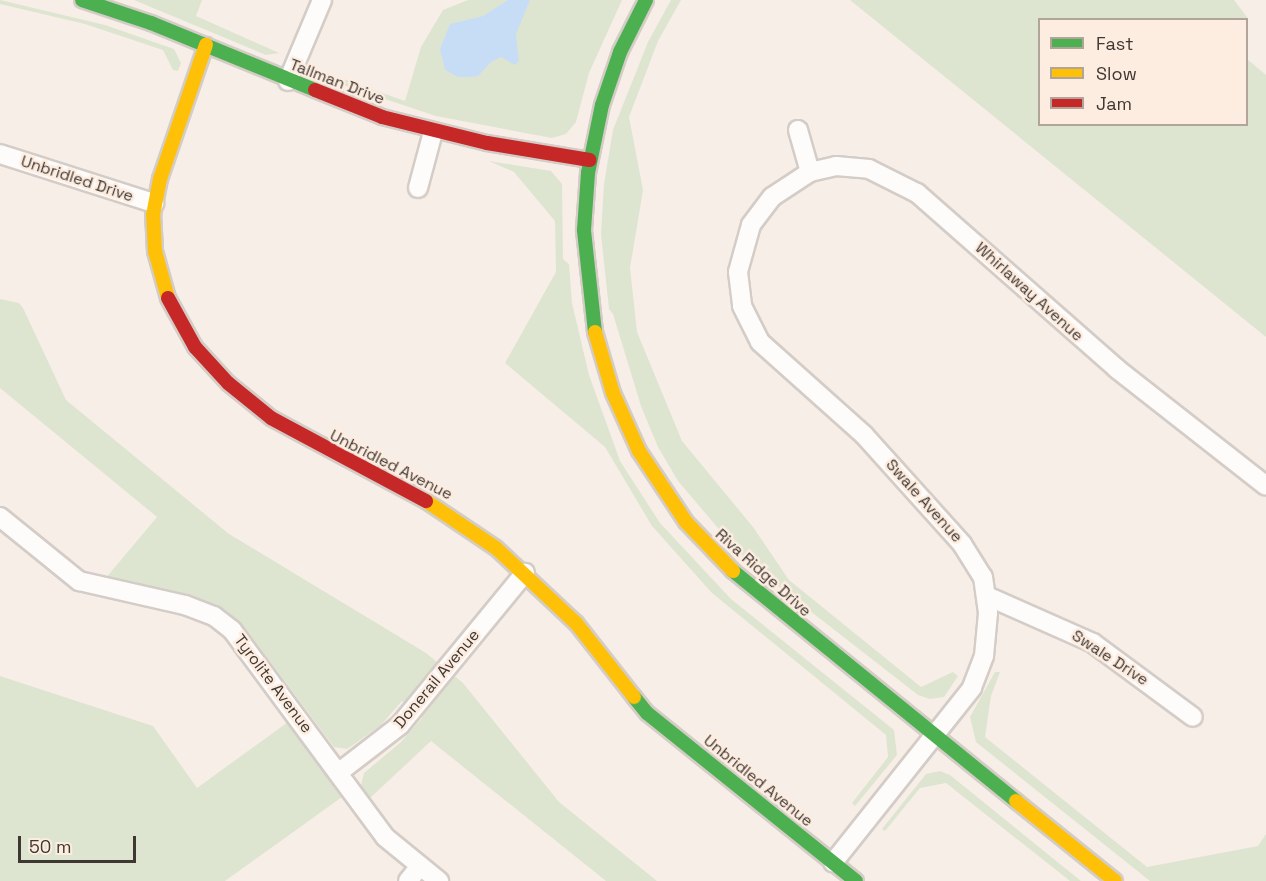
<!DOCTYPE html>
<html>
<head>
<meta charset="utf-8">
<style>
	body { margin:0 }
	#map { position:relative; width:1266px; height:881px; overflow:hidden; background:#f7eee7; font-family:"Space Grotesk",sans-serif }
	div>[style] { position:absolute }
	.green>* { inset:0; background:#dde5d0 }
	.water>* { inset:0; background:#c7ddf5 }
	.roads { filter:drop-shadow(2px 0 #d4ccc6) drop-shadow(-2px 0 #d4ccc6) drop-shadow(0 2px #d4ccc6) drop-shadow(0 -2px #d4ccc6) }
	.street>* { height:18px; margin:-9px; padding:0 9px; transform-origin:9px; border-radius:9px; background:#fefcfb }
	.fast>* { height:14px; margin:-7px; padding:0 7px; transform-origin:7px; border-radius:7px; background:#4caf50 }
	.slow>* { height:14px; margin:-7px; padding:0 7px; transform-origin:7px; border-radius:7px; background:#ffc107 }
	.jam>* { height:14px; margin:-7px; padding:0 7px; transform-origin:7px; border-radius:7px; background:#c62828 }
	span { translate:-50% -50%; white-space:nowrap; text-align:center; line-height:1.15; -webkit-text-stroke:5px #fdede1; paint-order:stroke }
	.street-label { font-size:16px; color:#3f3731 }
	.legend { position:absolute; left:1038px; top:18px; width:210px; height:108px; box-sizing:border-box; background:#fdede1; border:2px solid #b1a49b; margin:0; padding:8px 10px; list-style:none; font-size:18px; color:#3f3731 }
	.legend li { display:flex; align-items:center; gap:12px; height:30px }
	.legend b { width:30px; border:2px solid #b1a49b }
	.scale { position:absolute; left:18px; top:836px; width:118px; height:27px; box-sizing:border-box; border:3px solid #3f3731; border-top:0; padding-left:8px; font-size:18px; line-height:21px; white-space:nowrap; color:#3f3731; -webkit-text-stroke:4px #fdede1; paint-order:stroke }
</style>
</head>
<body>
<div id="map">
	<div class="green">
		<i style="clip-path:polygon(0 0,105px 25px,174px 49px,181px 63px,178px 71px,173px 70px,163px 50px,85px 24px,0 4px)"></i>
		<i style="clip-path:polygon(134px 0,202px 0,196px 16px,279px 53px,266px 55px)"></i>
		<i style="clip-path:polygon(468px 0,622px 0,589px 73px,576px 122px,566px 134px,552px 138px,436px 116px,319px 77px,315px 69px,405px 101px,421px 47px,443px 10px)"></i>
		<i style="clip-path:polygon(671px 0,681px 0,658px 41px,629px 117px,643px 190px,630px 268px,637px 332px,682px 441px,753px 527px,789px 580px,921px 687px,953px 672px,958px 676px,944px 697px,930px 699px,918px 695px,746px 561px,678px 481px,658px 447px,641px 406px,613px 314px,609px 309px,601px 234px,604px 184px,613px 130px,648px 42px)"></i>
		<i style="clip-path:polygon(850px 0,1234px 0,1247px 17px,1247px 21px,1040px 20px,1040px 124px,1246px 124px,1247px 59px,1266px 75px,1266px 337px)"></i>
		<i style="clip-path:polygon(489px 161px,551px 171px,562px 184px,563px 259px,569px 264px,572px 303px,589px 375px,620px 461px,660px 523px,731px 599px,894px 730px,897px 755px,855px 806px,852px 803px,888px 757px,886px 735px,712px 593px,652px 526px,605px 447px,505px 363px,556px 272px,555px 221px,514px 172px)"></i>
		<i style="clip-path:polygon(0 299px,19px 303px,23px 308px,66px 400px,229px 534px,426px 653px,463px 683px,559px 802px,657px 881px,606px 881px,431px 741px,369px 799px,361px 785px,364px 773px,400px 743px,422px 718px,402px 701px,381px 725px,353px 745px,347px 749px,334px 747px,251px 636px,234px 619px,193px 598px,105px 579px,157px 517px,0 388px)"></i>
		<i style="clip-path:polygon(995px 672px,1000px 672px,991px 696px,985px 737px,1147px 867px,1258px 846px,1266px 834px,1266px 881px,1150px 881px,976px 742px,970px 717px)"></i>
		<i style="clip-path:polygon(0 676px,153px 726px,197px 788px,288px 722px,342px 797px,225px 881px,0 881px)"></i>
		<i style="clip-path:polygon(940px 771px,950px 775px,1081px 881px,1070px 881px,946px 783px,920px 788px,885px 831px,882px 829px,926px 774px)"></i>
	</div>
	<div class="water">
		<i style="clip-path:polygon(508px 0,530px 0,516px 34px,519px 61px,515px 65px,501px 57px,491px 62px,478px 76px,470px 77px,458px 77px,445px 70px,440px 49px,450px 24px,483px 16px)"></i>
	</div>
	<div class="roads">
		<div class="street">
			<i style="left:288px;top:81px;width:88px;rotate:-67.2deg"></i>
			<i style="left:798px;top:130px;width:44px;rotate:74.1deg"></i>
			<i style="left:810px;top:172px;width:27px;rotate:-13deg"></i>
			<i style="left:836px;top:166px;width:33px;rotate:5deg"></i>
			<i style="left:869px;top:169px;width:54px;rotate:26.6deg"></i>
			<i style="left:917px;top:193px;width:266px;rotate:41.3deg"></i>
			<i style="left:1117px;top:369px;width:189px;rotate:38.1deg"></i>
			<i style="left:0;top:154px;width:162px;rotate:17.7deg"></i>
			<i style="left:810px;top:172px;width:45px;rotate:146.7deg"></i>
			<i style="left:772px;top:197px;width:35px;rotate:127deg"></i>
			<i style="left:751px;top:225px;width:49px;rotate:105.5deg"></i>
			<i style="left:738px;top:272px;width:34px;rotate:83deg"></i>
			<i style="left:742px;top:306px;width:40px;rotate:63.4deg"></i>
			<i style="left:760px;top:342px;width:140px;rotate:41.8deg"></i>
			<i style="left:864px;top:435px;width:147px;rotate:48deg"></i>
			<i style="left:962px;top:544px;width:39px;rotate:58deg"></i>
			<i style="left:983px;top:577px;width:36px;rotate:82deg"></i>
			<i style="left:988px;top:613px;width:43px;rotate:95.3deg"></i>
			<i style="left:984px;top:656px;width:34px;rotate:111deg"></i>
			<i style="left:972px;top:688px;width:223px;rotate:128.5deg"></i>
			<i style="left:418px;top:188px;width:58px;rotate:-75deg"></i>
			<i style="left:0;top:517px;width:102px;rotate:39deg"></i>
			<i style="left:79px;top:581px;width:109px;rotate:12.8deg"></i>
			<i style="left:185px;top:605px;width:31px;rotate:21deg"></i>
			<i style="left:214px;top:616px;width:23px;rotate:38deg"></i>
			<i style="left:232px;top:630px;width:257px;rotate:53.5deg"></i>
			<i style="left:385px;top:837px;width:70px;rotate:39.2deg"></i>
			<i style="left:987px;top:596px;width:116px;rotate:23.9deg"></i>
			<i style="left:1093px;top:643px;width:124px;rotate:36.5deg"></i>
			<i style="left:338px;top:773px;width:78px;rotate:-37.7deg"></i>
			<i style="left:400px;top:725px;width:197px;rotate:-50.6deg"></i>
			<i style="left:408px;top:881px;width:19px;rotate:-51deg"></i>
		</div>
		<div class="fast">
			<i style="left:82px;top:0;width:73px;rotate:18.4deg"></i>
			<i style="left:151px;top:23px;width:177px;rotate:22.2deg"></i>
			<i style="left:595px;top:332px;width:103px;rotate:-96.2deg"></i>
			<i style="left:584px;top:230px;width:57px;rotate:-86deg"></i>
			<i style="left:588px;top:173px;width:69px;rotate:-78.4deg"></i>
			<i style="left:602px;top:105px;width:56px;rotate:-71.2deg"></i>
			<i style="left:620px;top:52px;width:58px;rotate:-63.4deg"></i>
			<i style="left:733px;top:571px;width:365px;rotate:39.1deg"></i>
			<i style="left:634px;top:697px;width:21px;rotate:51deg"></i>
			<i style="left:647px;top:713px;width:268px;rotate:38.8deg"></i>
		</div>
		<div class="slow">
			<i style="left:168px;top:298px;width:49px;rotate:-105.5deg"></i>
			<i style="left:155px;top:251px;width:36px;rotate:-93deg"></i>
			<i style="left:153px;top:215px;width:37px;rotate:-79deg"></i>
			<i style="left:160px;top:179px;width:142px;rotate:-71.1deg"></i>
			<i style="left:595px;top:332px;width:64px;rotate:73.6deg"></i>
			<i style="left:613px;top:393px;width:64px;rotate:65.9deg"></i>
			<i style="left:639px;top:451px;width:85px;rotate:56.5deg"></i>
			<i style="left:686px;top:522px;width:68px;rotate:46.2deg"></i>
			<i style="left:426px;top:501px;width:84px;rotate:33.9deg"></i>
			<i style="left:496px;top:548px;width:110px;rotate:43.2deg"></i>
			<i style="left:576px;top:623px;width:94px;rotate:51.9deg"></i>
			<i style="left:1016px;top:801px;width:127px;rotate:38.9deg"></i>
		</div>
		<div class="jam">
			<i style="left:315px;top:90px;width:72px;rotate:21.9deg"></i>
			<i style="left:382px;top:117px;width:108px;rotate:13.9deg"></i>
			<i style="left:487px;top:143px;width:104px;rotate:9.4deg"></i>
			<i style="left:168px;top:298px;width:56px;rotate:61.1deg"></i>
			<i style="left:195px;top:347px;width:49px;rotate:47.5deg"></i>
			<i style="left:228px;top:383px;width:55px;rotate:39.1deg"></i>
			<i style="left:271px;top:418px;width:176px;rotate:28.2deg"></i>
		</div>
	</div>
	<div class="street-label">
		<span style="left:337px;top:82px;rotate:21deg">Tallman Drive</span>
		<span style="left:77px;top:179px;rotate:18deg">Unbridled Drive</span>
		<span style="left:1029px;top:292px;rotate:42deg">Whirlaway Avenue</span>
		<span style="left:391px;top:465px;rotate:27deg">Unbridled Avenue</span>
		<span style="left:924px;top:501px;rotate:48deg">Swale Avenue</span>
		<span style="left:763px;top:573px;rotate:42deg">Riva Ridge Drive</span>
		<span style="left:1110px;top:658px;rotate:33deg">Swale Drive</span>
		<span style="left:437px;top:679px;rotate:-50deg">Donerail Avenue</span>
		<span style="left:273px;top:684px;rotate:53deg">Tyrolite Avenue</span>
		<span style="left:758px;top:781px;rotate:39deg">Unbridled Avenue</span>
	</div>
	<ul class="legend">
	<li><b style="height:8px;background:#4caf50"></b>Fast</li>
	<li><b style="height:8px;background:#ffc107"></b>Slow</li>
	<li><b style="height:8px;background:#c62828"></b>Jam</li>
	</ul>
	<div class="scale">50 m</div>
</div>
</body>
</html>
